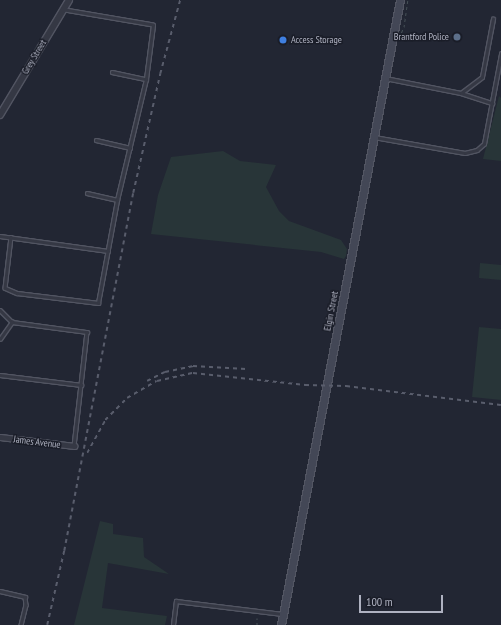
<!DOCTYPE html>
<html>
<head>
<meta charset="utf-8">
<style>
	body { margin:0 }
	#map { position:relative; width:501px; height:625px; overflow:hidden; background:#222633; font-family:"PT Sans Narrow",sans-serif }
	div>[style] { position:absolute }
	.green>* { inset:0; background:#283538 }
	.path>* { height:1px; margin-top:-0.5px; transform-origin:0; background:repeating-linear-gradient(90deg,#455056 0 3px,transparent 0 6px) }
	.roads { filter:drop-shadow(1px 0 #525562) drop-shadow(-1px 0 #525562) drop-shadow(0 1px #525562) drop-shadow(0 -1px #525562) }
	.service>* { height:2.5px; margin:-1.25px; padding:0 1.25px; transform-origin:1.25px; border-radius:1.25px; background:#353844 }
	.minor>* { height:5px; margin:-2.5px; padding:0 2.5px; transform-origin:2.5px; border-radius:2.5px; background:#353844 }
	.tertiary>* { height:6px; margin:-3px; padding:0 3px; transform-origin:3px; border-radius:3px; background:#353844 }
	.secondary>* { height:7px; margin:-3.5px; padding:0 3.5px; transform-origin:3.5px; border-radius:3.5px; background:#434756 }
	.rail>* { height:1.5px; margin-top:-0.75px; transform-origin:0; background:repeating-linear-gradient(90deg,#595d6c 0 4px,transparent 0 8px) }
	.dots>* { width:11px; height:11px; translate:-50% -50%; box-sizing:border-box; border:2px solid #1a1d28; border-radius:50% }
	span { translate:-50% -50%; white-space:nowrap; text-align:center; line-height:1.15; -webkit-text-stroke:3px #1a1d28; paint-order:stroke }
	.poi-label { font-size:10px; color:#afb2c1 }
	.right { translate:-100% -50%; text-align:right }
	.left { translate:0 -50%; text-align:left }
	.street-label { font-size:10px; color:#afb2c1 }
	.scale { position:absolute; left:359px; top:595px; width:84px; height:18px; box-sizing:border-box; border:2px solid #afb2c1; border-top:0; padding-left:5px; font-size:12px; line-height:14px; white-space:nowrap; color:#afb2c1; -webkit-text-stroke:3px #1a1d28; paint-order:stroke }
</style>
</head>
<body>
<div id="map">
	<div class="green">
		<i style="clip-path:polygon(499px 96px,501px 98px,501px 161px,483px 159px)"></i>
		<i style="clip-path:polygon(223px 151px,240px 161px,276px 165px,266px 187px,279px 211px,289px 221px,341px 240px,347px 249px,346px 256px,344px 259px,321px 252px,151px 234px,158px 195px,171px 157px)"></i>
		<i style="clip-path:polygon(480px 263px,501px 265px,501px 280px,479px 278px)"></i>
		<i style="clip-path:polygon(479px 327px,501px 329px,501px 400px,472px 397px)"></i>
		<i style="clip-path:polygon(100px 521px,113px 524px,113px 534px,143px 538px,144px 557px,169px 574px,108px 563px,102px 608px,167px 616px,165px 625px,74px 625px)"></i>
	</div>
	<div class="path">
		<i style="left:399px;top:38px;width:12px;rotate:-66deg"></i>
		<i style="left:404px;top:27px;width:27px;rotate:-82deg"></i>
		<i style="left:257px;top:625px;width:7px;rotate:-90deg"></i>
	</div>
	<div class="roads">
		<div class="service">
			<i style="left:112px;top:72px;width:35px;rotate:12deg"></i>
			<i style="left:385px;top:78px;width:77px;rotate:11.2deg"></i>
			<i style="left:461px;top:93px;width:33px;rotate:18deg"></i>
			<i style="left:461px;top:93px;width:26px;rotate:-37deg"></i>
			<i style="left:482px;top:77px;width:59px;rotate:-79.3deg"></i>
			<i style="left:374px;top:137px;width:92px;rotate:10deg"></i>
			<i style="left:465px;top:153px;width:12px;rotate:-14deg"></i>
			<i style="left:477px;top:150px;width:9px;rotate:-41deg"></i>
			<i style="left:484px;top:144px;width:92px;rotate:-79.3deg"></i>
			<i style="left:96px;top:140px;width:35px;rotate:13deg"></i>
			<i style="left:87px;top:193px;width:31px;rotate:13deg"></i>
			<i style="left:0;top:236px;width:109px;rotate:7.9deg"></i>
			<i style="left:11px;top:237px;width:51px;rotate:96.7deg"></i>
			<i style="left:5px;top:288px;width:13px;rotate:23deg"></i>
			<i style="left:17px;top:293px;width:82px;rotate:7deg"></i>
			<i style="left:98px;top:303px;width:105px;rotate:-79.5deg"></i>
			<i style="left:117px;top:200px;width:124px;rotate:-76.5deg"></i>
			<i style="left:146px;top:79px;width:54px;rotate:-82.6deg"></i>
			<i style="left:153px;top:25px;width:89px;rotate:-170.3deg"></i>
			<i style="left:0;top:310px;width:17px;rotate:45deg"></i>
			<i style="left:12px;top:322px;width:76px;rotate:7.6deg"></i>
			<i style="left:87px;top:332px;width:115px;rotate:96.5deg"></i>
			<i style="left:0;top:339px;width:21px;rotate:-55deg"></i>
			<i style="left:0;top:375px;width:82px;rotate:7deg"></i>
			<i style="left:0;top:591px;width:26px;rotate:13deg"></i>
			<i style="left:25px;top:597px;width:8px;rotate:83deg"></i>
			<i style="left:26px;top:605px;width:21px;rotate:104deg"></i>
			<i style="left:173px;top:625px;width:24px;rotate:-83deg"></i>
			<i style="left:176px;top:601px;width:107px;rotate:7deg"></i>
		</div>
		<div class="minor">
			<i style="left:0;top:437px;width:75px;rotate:6.9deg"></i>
		</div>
		<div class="tertiary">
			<i style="left:0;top:115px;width:134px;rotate:-59deg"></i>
		</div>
		<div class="secondary">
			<i style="left:281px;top:625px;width:636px;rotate:-79.22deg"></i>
		</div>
	</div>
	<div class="rail">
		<i style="left:147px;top:381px;width:20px;rotate:-27deg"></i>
		<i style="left:165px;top:372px;width:29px;rotate:-12deg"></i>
		<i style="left:193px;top:366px;width:53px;rotate:3.2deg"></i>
		<i style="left:87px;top:453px;width:38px;rotate:-61deg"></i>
		<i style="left:105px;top:420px;width:31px;rotate:-45deg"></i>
		<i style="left:127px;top:398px;width:34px;rotate:-30deg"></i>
		<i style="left:157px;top:381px;width:37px;rotate:-13deg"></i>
		<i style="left:193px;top:373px;width:113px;rotate:6.1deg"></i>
		<i style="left:305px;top:385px;width:41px;rotate:1.4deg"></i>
		<i style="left:346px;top:386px;width:156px;rotate:7deg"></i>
		<i style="left:47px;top:625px;width:76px;rotate:-77.1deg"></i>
		<i style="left:64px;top:551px;width:365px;rotate:-79.1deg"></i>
		<i style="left:133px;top:193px;width:122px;rotate:-77.2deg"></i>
		<i style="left:160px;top:74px;width:77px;rotate:-74.9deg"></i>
	</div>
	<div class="dots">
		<i style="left:457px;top:37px;background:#5c6f8a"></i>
		<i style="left:283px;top:40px;background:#3f7fe0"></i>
	</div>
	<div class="poi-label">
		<span class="right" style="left:449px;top:37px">Brantford Police</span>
		<span class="left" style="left:291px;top:40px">Access Storage</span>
	</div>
	<div class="street-label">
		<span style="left:34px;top:57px;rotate:-59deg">Grey Street</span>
		<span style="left:331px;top:311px;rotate:-79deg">Elgin Street</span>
		<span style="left:37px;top:442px;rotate:7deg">James Avenue</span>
	</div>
	<div class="scale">100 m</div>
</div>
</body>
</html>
